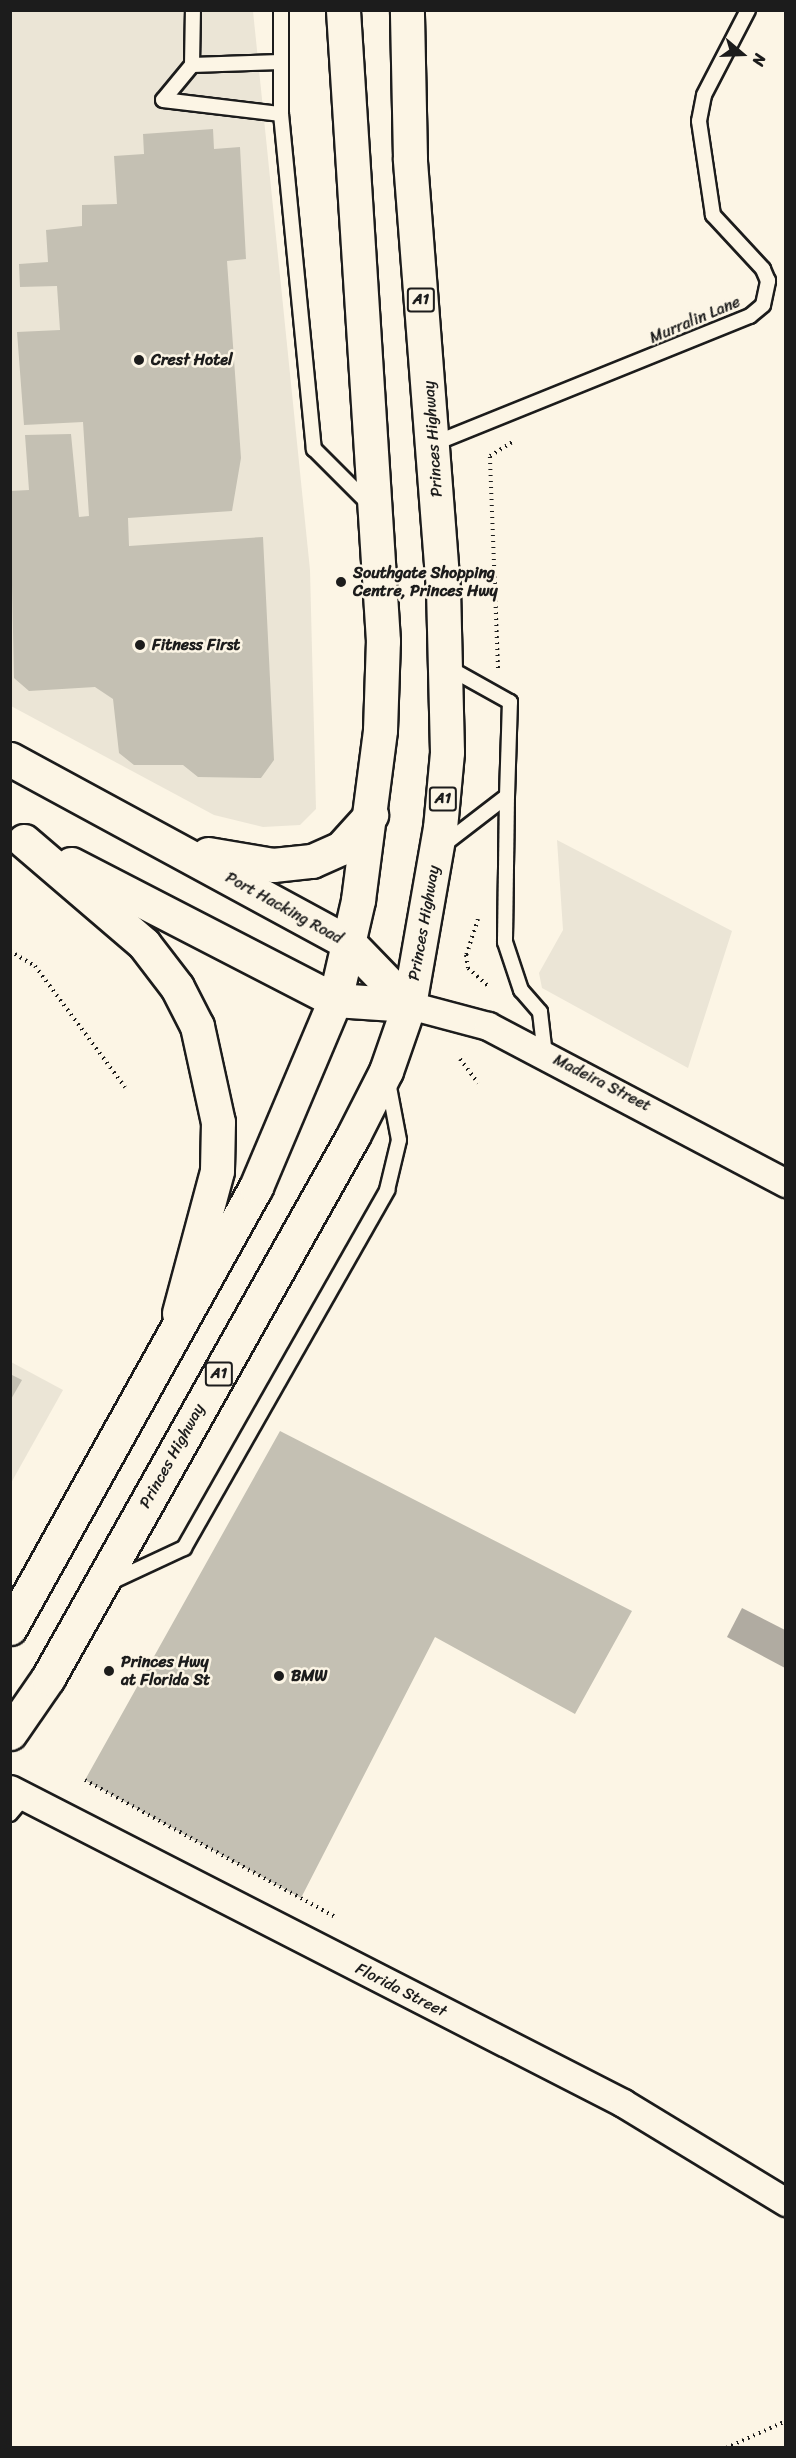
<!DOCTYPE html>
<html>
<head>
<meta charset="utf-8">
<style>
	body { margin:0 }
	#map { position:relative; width:796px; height:2458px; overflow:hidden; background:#fcf5e5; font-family:Sriracha,sans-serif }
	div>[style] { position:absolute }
	.built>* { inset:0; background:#ebe5d6 }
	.water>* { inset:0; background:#b0aba1 }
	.building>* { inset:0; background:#c4c0b3 }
	.path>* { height:4px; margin-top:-2px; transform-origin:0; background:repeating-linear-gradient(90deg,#1c1c1c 0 1.5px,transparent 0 6px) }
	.roads { filter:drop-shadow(2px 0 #1c1c1c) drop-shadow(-2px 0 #1c1c1c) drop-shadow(0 2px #1c1c1c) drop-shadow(0 -2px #1c1c1c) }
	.lane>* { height:14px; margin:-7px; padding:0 7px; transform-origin:7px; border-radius:7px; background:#fcf5e5 }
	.street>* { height:27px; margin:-13.5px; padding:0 13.5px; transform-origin:13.5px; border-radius:13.5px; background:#fcf5e5 }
	.primary>* { height:33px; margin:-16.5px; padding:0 16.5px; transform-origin:16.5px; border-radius:16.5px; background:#fcf5e5 }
	.highway>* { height:33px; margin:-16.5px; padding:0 16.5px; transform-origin:16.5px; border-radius:16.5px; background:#fcf5e5 }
	.dots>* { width:16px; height:16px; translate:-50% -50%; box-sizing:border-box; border:3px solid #fcf5e5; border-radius:50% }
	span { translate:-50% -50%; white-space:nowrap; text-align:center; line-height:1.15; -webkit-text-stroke:5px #fcf5e5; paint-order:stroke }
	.shield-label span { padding:2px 4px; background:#fcf5e5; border:2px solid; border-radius:4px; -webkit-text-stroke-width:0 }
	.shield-label { font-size:15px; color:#1c1c1c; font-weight:700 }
	.street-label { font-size:16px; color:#1c1c1c }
	.poi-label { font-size:16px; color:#1c1c1c; font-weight:700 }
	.left { translate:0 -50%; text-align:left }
	.frame { position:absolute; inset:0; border:12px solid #1c1c1c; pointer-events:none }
	.north { position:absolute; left:712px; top:24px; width:60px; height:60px; -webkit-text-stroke:4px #fcf5e5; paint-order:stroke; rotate:109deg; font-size:16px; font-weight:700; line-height:24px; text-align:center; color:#1c1c1c }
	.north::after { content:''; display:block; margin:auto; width:21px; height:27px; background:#1c1c1c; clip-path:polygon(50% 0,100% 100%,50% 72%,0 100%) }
</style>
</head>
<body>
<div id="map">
	<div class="built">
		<i style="clip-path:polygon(10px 11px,253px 11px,310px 570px,316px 809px,300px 825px,263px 827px,214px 815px,11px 706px)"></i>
		<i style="clip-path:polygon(557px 840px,732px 931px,688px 1068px,542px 988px,539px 973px,563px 930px)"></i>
		<i style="clip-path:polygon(11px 1362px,63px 1390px,11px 1483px)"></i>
	</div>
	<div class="water">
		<i style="clip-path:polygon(742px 1608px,785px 1630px,785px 1668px,727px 1637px)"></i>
	</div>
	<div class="building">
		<i style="clip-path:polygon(213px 129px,214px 149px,240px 147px,246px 259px,227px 261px,241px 458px,232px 511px,128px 518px,129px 546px,263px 537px,274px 760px,261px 778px,198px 777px,183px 765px,134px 765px,119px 753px,113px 699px,95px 687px,29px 691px,14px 678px,10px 491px,29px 490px,25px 435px,71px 434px,79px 517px,89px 516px,83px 422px,24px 425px,17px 332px,60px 330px,57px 286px,20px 287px,19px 264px,48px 262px,46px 230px,82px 226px,82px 205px,117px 204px,114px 156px,144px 154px,143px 134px)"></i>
		<i style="clip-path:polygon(10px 1374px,22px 1380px,10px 1401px)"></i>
		<i style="clip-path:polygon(280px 1431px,632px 1611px,575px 1714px,435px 1637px,301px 1898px,85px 1780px)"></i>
	</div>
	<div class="path">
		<i style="left:498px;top:668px;width:212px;rotate:-92.2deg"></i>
		<i style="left:490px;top:456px;width:28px;rotate:-32deg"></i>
		<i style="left:478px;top:919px;width:38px;rotate:108deg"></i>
		<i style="left:466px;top:955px;width:13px;rotate:81deg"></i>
		<i style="left:468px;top:968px;width:27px;rotate:42deg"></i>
		<i style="left:10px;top:951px;width:29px;rotate:31deg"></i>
		<i style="left:35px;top:966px;width:151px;rotate:53.4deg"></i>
		<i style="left:460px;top:1059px;width:30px;rotate:53deg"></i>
		<i style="left:85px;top:1780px;width:287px;rotate:28.7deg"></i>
		<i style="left:726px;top:2448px;width:66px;rotate:-24.2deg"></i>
	</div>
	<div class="roads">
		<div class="lane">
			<i style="left:281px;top:10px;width:104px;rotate:90deg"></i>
			<i style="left:281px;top:114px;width:337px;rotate:84.4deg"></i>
			<i style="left:314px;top:449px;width:79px;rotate:45deg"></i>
			<i style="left:280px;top:62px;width:88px;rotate:178deg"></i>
			<i style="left:192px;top:65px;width:45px;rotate:129.6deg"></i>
			<i style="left:163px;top:100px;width:119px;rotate:6.8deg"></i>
			<i style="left:192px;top:65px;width:55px;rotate:-89deg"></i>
			<i style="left:433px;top:444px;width:342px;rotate:-22deg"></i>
			<i style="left:750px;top:316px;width:17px;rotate:-40deg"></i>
			<i style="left:763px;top:305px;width:25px;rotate:-78deg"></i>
			<i style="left:768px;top:281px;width:13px;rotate:-113deg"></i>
			<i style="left:763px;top:269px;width:74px;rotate:-132.8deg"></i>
			<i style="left:713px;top:215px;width:95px;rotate:-98.5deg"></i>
			<i style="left:699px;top:121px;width:26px;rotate:-79deg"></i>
			<i style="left:704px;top:95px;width:96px;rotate:-62.6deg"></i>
			<i style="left:507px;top:796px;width:146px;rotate:90.8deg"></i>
			<i style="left:505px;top:942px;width:51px;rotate:71.6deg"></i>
			<i style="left:521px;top:990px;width:29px;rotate:49deg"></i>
			<i style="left:540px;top:1012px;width:43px;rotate:83.4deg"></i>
			<i style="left:442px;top:846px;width:82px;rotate:-37.6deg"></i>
			<i style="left:507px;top:796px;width:94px;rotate:-88.2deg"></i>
			<i style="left:510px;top:702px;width:72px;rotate:-150.9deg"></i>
			<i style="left:109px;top:1583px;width:83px;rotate:-25deg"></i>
			<i style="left:184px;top:1548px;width:412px;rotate:-60.4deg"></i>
			<i style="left:387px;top:1190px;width:51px;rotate:-76.5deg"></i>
			<i style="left:399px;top:1140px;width:59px;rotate:-100.7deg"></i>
			<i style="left:10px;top:1814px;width:23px;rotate:-50deg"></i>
		</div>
		<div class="street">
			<i style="left:409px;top:1005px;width:82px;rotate:14.9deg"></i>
			<i style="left:488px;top:1026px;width:337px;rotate:27.8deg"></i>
			<i style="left:10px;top:1789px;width:689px;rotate:27.12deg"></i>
			<i style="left:623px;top:2103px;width:191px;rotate:31.3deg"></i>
		</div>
		<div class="primary">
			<i style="left:10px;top:759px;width:386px;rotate:28.5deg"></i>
			<i style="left:349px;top:943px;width:86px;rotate:45.9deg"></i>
			<i style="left:24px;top:841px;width:158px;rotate:40.6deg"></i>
			<i style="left:144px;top:944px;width:54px;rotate:52.5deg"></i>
			<i style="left:177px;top:987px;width:44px;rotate:62.9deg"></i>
			<i style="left:197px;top:1026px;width:98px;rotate:77.7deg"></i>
			<i style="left:218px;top:1122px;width:49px;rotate:91.2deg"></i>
			<i style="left:217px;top:1171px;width:147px;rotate:105deg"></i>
			<i style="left:208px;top:854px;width:66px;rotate:9.6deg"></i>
			<i style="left:273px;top:865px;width:39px;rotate:-6deg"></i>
			<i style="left:312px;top:861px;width:32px;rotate:-24deg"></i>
			<i style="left:341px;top:848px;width:45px;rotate:-47.7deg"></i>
			<i style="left:71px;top:864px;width:297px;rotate:27.3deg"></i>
			<i style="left:335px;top:1000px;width:74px;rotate:3.9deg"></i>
		</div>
		<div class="highway">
			<i style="left:10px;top:1628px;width:505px;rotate:-60.85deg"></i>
			<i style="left:256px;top:1187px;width:203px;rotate:-67.1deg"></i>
			<i style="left:335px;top:1000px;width:103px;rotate:-77deg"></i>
			<i style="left:358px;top:900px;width:171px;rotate:-82.6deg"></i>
			<i style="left:380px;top:730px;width:89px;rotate:-88.1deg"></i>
			<i style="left:383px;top:641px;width:632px;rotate:-93.63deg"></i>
			<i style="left:10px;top:1733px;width:67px;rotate:-55.4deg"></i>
			<i style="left:48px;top:1678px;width:622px;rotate:-60.63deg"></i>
			<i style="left:353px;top:1136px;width:73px;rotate:-63.1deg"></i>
			<i style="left:386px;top:1071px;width:70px;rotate:-70.8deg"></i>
			<i style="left:409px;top:1005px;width:180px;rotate:-80.1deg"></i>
			<i style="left:440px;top:828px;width:76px;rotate:-84.7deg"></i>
			<i style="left:447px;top:752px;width:162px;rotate:-91.4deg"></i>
			<i style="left:443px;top:590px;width:433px;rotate:-94.4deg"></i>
			<i style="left:410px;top:158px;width:148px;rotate:-91.2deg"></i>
		</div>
	</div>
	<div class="dots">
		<i style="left:139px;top:360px;background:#1c1c1c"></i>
		<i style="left:341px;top:582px;background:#1c1c1c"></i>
		<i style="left:140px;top:645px;background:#1c1c1c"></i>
		<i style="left:109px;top:1671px;background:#1c1c1c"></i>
		<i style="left:279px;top:1676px;background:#1c1c1c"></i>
	</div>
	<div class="shield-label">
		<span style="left:421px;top:300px">A1</span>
		<span style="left:443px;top:799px">A1</span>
		<span style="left:219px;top:1374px">A1</span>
	</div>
	<div class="street-label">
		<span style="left:695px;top:320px;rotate:-23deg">Murralin Lane</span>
		<span style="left:433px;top:439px;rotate:-94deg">Princes Highway</span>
		<span style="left:284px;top:908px;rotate:29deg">Port Hacking Road</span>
		<span style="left:424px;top:923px;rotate:-80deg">Princes Highway</span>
		<span style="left:602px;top:1083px;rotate:27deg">Madeira Street</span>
		<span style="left:172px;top:1456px;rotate:-61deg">Princes Highway</span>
		<span style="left:401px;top:1990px;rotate:27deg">Florida Street</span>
	</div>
	<div class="poi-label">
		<span class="left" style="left:151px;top:360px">Crest Hotel</span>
		<span class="left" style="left:353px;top:582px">Southgate Shopping<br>Centre, Princes Hwy</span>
		<span class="left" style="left:152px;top:645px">Fitness First</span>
		<span class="left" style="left:121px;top:1671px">Princes Hwy<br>at Florida St</span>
		<span class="left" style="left:291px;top:1676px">BMW</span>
	</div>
	<div class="frame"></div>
	<div class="north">N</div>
</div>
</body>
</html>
